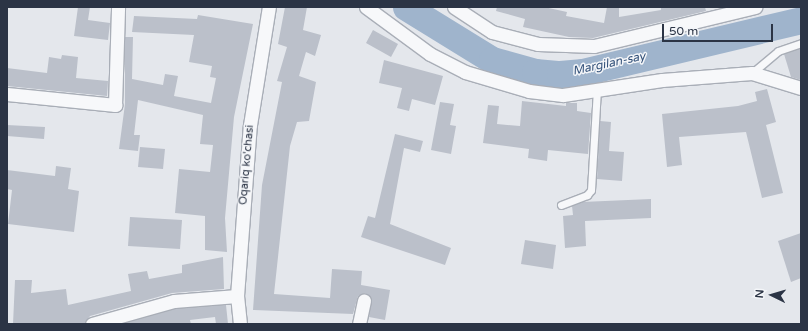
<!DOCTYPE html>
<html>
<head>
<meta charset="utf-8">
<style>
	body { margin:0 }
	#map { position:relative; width:808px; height:331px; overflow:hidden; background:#e4e7ec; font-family:"Varela Round",sans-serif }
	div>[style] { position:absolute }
	.river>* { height:27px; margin:-13.5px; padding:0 13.5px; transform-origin:13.5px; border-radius:13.5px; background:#9fb4cc }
	.building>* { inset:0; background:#bbc0ca }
	.roads { filter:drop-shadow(1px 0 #a9aeb7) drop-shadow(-1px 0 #a9aeb7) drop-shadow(0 1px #a9aeb7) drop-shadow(0 -1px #a9aeb7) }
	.lane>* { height:7px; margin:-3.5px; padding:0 3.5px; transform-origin:3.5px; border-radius:3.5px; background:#f7f8fa }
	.street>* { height:13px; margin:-6.5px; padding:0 6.5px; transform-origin:6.5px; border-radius:6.5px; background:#f7f8fa }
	span { translate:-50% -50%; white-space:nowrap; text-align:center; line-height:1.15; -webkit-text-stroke:3px #f4f6f9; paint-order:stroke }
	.street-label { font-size:11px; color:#2b3445 }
	.water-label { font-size:12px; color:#34527a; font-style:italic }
	.frame { position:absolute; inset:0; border:8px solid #2b3445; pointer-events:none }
	.north { position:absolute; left:752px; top:275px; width:40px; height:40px; -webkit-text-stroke:3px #f4f6f9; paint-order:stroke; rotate:275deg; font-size:11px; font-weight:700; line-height:16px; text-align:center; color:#2b3445 }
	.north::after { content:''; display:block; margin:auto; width:14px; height:18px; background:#2b3445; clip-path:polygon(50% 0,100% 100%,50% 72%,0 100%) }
	.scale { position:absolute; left:662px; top:24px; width:111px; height:18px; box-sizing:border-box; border:2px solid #2b3445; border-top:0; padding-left:5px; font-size:12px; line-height:14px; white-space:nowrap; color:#2b3445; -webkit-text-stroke:3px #f4f6f9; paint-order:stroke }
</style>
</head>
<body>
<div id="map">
	<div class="river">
		<i style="left:406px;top:7px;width:101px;rotate:31.6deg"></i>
		<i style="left:492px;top:60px;width:45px;rotate:15.6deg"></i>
		<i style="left:535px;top:72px;width:25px;rotate:5deg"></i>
		<i style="left:560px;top:74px;width:23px;rotate:-5deg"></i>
		<i style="left:583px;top:72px;width:224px;rotate:-13.4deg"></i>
	</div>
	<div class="building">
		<i style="clip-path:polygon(78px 7px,90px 7px,88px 20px,110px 23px,108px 40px,74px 36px)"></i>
		<i style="clip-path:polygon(285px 7px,307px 7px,303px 30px,321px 35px,315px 56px,306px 52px,299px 76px,316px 82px,309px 121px,297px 122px,290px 146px,274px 294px,330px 298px,332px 269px,362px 271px,361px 285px,390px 290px,385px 320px,369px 317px,372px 299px,365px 293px,358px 296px,353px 314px,253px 310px,262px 185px,282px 82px,277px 81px,287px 47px,278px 44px)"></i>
		<i style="clip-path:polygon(497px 7px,544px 7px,567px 12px,566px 16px,604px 23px,607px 7px,619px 7px,619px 17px,661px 10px,661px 7px,705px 7px,706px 11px,593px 38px,569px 37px,523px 27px,525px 19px,496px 11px)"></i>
		<i style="clip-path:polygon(198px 15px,253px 24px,234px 117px,225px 218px,227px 252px,205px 250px,205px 216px,175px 213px,179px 169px,210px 172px,213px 145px,200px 144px,203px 115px,138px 100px,134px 135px,140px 135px,138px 151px,119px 149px,125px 104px,125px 37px,133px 37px,132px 79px,163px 85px,165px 74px,178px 76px,174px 96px,211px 103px,216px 78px,210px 77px,212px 66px,189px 62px,194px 35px,132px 32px,134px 16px,197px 19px)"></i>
		<i style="clip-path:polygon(373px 30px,398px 44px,391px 57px,366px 43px)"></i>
		<i style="clip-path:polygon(801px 48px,801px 80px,791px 77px,784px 54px)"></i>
		<i style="clip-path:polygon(62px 55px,78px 57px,76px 78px,108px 81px,107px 96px,7px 86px,7px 68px,47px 73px,49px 57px,61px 59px)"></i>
		<i style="clip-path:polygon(384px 60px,443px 76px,435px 105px,412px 99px,409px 111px,397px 108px,402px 88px,379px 83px)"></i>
		<i style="clip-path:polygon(767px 89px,776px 122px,766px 125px,783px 193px,762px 198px,746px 132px,679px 137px,682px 165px,667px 167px,662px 114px,738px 106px,757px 101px,755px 92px)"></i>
		<i style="clip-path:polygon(522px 101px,566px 106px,566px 103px,577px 103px,577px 111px,591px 113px,588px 154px,548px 150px,547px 161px,528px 158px,529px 149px,483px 143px,488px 105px,499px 106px,497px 124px,520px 126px)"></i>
		<i style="clip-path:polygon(440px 102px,454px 104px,450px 125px,456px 126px,451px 154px,431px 150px)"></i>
		<i style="clip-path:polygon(600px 121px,611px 122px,609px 151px,624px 152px,622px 181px,597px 179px)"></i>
		<i style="clip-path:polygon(7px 125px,45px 127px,44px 139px,7px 136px)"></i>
		<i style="clip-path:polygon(395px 134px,423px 141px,420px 152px,404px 148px,390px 224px,451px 248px,445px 265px,361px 237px,368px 216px,375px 218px)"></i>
		<i style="clip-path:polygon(140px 147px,165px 149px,163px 169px,138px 167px)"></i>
		<i style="clip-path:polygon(56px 166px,71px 168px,68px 189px,79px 191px,74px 232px,8px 224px,12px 190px,7px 189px,7px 170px,55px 176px)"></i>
		<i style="clip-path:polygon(651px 199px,651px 218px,585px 221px,586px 246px,565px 248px,563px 216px,573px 215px,572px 206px,582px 202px)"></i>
		<i style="clip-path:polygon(130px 217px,182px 220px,180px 249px,128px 246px)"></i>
		<i style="clip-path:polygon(801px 233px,801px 278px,791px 282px,778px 241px)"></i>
		<i style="clip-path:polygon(525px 240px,556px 245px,553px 269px,521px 264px)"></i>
		<i style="clip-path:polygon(223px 257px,224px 289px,172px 293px,90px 316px,84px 324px,13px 324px,15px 280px,32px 280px,31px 293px,66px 289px,68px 305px,131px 291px,128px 274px,147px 271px,149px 279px,182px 273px,182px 265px)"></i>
		<i style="clip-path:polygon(226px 305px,228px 324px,216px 324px,215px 317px,190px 320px,191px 324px,122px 324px,175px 309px)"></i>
	</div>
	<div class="roads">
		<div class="lane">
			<i style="left:752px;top:73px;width:34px;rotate:-40deg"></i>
			<i style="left:778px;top:51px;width:24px;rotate:-19deg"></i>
			<i style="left:561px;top:205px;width:28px;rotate:-21deg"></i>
			<i style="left:587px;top:195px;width:6px;rotate:-51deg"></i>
			<i style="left:591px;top:190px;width:100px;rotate:-86.6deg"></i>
		</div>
		<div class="street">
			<i style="left:366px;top:7px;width:79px;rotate:36.3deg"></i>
			<i style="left:430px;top:54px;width:39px;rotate:27deg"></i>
			<i style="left:465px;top:72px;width:67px;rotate:16.5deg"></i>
			<i style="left:529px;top:91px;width:34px;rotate:7deg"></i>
			<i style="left:563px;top:95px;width:100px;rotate:-8.6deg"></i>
			<i style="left:662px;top:80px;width:90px;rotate:-4.4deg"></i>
			<i style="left:752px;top:73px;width:51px;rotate:17deg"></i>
			<i style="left:454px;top:7px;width:45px;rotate:33.3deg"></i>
			<i style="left:492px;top:32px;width:48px;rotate:14.6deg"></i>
			<i style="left:538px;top:44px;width:56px;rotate:2deg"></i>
			<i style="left:594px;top:46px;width:166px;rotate:-13.6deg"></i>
			<i style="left:7px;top:94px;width:109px;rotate:5.8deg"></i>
			<i style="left:115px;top:105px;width:98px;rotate:-88.2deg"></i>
			<i style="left:92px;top:324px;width:85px;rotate:-15.7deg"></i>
			<i style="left:174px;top:301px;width:63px;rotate:-4.5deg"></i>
			<i style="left:240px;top:324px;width:28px;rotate:-96deg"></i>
			<i style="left:237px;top:296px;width:171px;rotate:-85.7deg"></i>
			<i style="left:250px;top:125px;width:120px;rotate:-80.9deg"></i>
			<i style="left:359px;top:324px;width:24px;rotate:-78deg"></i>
		</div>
	</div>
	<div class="street-label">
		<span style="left:247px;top:165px;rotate:-85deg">Oqariq ko'chasi</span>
	</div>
	<div class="water-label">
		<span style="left:609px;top:64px;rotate:-12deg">Margilan-say</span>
	</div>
	<div class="frame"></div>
	<div class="north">N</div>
	<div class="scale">50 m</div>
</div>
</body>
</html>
